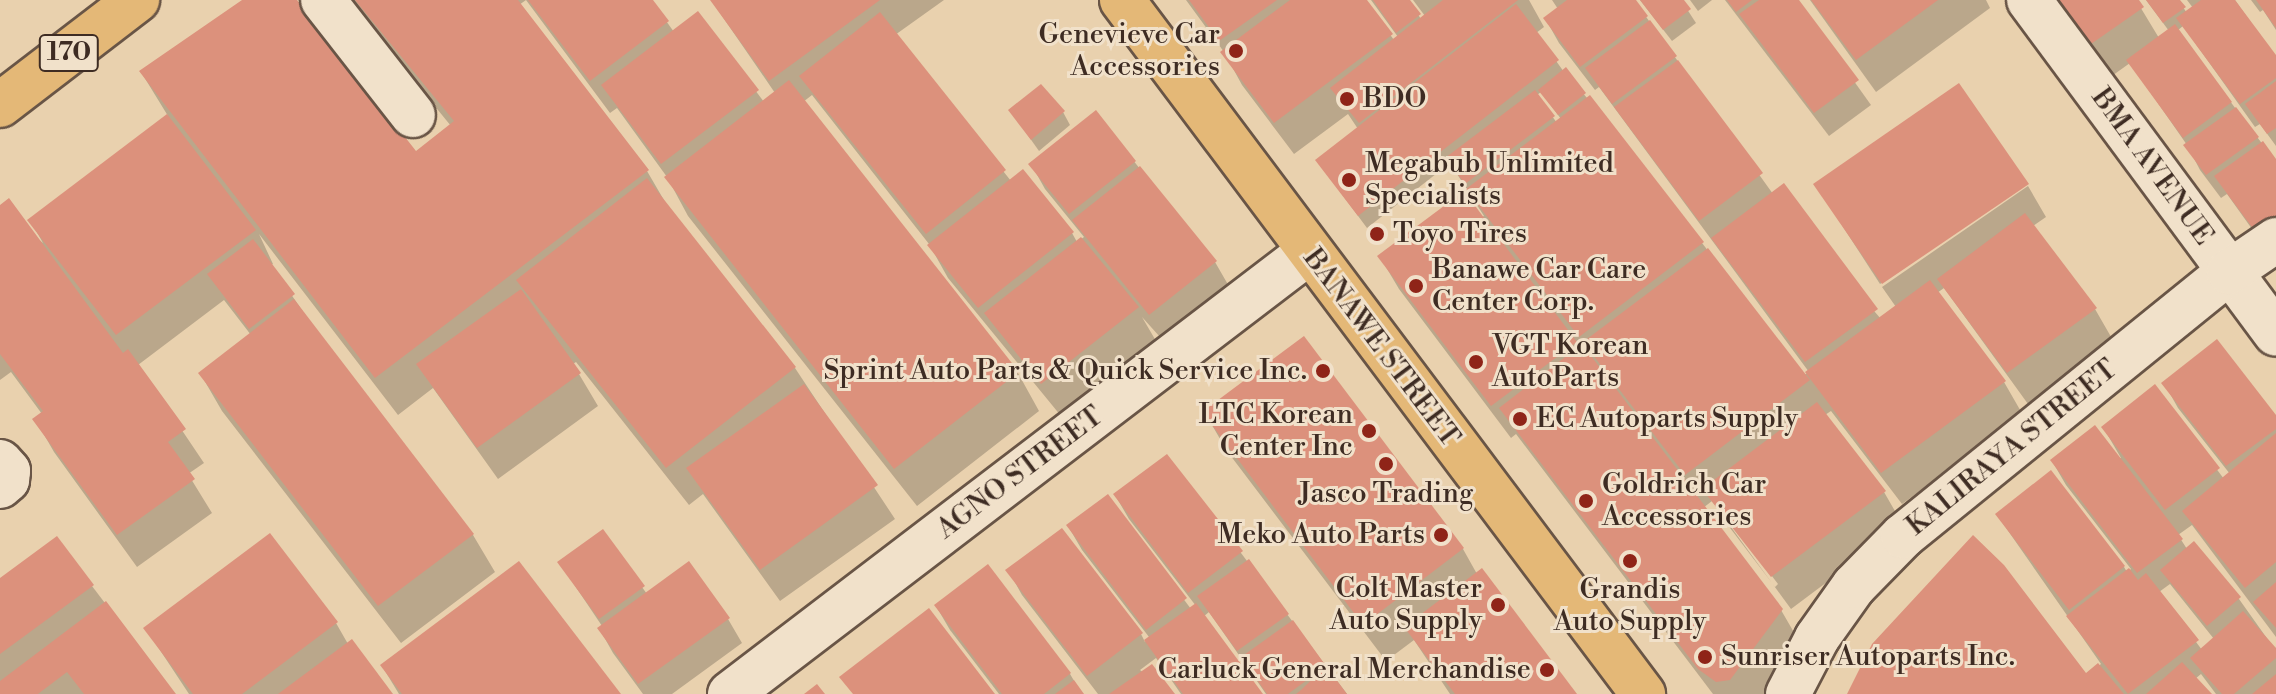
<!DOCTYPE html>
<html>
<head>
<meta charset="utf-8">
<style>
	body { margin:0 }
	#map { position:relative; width:2276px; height:694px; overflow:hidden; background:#e9d1ae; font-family:"Libre Bodoni",serif }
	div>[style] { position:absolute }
	.shadow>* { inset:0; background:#0003 }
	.building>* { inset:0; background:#dc917c }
	.roads { filter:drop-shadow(2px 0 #695546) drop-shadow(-2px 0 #695546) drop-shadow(0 2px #695546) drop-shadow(0 -2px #695546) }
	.minor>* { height:44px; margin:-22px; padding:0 22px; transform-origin:22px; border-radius:22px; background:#f1e1ca }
	.major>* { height:44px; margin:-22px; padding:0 22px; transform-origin:22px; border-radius:22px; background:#e4b877 }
	.dots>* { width:22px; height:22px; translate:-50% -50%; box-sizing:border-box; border:4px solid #f1e1ca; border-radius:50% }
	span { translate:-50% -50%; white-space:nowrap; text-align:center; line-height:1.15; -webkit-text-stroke:6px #f1e1ca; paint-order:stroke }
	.shield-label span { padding:2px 6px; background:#f1e1ca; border:2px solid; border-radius:6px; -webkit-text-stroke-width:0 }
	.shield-label { font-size:26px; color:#3e2c23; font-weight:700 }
	.poi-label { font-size:28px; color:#3e2c23 }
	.right { translate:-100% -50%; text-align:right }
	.left { translate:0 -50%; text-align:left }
	.street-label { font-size:28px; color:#3e2c23 }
</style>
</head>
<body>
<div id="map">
	<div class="shadow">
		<i style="clip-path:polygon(246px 0,295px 0,415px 154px,451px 126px,348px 0,651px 0,674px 32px,698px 14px,764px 102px,775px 93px,711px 0,944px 0,895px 35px,1011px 181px,1072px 233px,1077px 242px,1084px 237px,1045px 189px,1031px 164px,1095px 113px,1215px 262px,1234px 295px,1169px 347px,1142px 317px,1156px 341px,1061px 416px,948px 278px,929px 244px,812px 95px,803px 102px,1018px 373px,1039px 411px,917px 506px,688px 216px,667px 177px,617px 108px,610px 113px,526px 0,519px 5px,647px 171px,668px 207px,795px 368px,895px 519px,780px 601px,703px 494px,689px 505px,576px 362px,573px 364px,598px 406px,498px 479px,433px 388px,398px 415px,259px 234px,273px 264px,271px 265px,308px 319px,473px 535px,495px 572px,401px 643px,222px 411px,200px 373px,251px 335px,224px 300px,138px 365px,204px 463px,188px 474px,212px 513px,137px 567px,54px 452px,35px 419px,42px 414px,11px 372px,0 380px,0 208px,43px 243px,30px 220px,168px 116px,141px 72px)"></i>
		<i style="clip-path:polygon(evenodd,1186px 0,1365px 0,1394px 40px,1398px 37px,1371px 0,1408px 0,1421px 19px,1425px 16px,1413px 0,1529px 0,1544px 27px,1536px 33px,1564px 72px,1588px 99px,1590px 98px,1804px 375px,1809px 372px,1599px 87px,1595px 90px,1559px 43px,1545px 18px,1558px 9px,1552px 0,1634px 0,1773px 194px,1881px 319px,1896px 307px,1882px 287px,2028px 186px,2046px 217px,2033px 226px,2095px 309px,2114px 342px,2028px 404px,1944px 288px,1937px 293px,2004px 382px,2023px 415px,1902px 504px,1831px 411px,1825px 415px,1884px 492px,1903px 525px,1791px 609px,1712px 501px,1703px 508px,1781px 610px,1803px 648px,1769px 694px,1713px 694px,1516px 434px,1511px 438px,1399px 289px,1380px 257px,1484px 216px,1450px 163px,1367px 228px,1317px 161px,1358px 129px,1348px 114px,1294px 154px,1242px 85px,1224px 52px,1186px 0,1541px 92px,1561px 119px,1557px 123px,1537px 95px,1541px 92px,1186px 0,1727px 517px,1778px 584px,1775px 587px,1724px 520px,1727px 517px)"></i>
		<i style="clip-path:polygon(1640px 0,1681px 0,1696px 23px,1672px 41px)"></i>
		<i style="clip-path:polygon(1690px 0,1712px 0,1698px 11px)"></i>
		<i style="clip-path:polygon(1725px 0,1796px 0,1871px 105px,1829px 136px)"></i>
		<i style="clip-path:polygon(1810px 0,1986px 0,1990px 8px,1876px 92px)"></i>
		<i style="clip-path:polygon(2043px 0,2136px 0,2159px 38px,2169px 31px,2146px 0,2178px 0,2187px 13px,2193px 8px,2187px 0,2235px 0,2276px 58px,2276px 146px,2260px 124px,2255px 127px,2183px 26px,2177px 31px,2276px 162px,2272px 257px,2227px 194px,2221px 198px,2200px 170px,2187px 145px,2130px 63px,2102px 83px)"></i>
		<i style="clip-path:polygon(2251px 0,2276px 0,2276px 30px,2263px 10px,2260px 12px)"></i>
		<i style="clip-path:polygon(1010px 110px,1063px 112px,1070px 125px,1039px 151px)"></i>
		<i style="clip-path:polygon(2026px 183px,1880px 284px,1816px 185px)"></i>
		<i style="clip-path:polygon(1303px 339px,1463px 549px,1477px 574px,1575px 694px,1450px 694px,1414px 640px,1386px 661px,1227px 451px,1205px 413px)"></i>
		<i style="clip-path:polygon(evenodd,2164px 383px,2276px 418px,2276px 637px,2192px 525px,2178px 535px,2187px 549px,2239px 599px,2276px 651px,2276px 694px,2216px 694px,2201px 674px,2195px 679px,2209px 694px,1849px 694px,2086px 676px,2101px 664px,1997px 515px,2124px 567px,2127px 572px,2131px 569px,2066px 485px,2052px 461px,2121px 458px,2103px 427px,2155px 387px,2224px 479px,2230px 474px,2178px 408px,2164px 383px,2170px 584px,2214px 639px,2202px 650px,2159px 592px,2170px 584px)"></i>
		<i style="clip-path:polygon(1167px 456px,1241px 553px,1347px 694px,1266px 694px,1209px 612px,1203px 617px,1260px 694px,1181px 694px,1156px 658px,1140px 670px,1172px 694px,1098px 694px,1022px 595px,1008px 570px,1141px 634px,1145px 642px,1149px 637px,1082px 550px,1068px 526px,1107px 497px,1191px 609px,1196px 606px,1129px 519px,1115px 495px)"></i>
		<i style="clip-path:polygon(602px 532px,647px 594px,728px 619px,742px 643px,672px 694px,643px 694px,613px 653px,599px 628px,602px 626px,559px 562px)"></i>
		<i style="clip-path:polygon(987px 567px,1070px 674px,1082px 694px,999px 694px,950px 630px,936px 606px)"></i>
		<i style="clip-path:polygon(0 581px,92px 586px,174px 694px,0 694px)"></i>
		<i style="clip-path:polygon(336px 623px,348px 644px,391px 694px,189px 694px,146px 629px)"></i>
		<i style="clip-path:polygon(382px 666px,619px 694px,399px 694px)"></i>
	</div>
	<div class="building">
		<i style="clip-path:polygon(242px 0,297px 0,416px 151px,454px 121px,355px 0,518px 0,649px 170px,375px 378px,139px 71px)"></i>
		<i style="clip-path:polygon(528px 0,653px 0,669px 21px,590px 81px)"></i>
		<i style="clip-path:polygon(710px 0,880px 0,769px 81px)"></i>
		<i style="clip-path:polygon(1189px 0,1277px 0,1219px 41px)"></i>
		<i style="clip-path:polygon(1290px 0,1367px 0,1393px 34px,1274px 123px,1220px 52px)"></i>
		<i style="clip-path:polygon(1373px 0,1410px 0,1421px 14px,1396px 33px)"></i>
		<i style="clip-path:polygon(1443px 0,1518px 0,1359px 123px,1330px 88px)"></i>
		<i style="clip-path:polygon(1567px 0,1636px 0,1648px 16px,1580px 67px,1543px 18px)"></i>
		<i style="clip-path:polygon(1640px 0,1684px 0,1691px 9px,1663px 30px)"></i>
		<i style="clip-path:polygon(1727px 0,1752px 0,1736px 12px)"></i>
		<i style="clip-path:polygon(1759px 0,1799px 0,1859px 80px,1814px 113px,1739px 14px)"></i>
		<i style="clip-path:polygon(1811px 0,1938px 0,1856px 60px)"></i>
		<i style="clip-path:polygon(2045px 0,2139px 0,2144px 7px,2081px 51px)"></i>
		<i style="clip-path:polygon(2146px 0,2180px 0,2186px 7px,2163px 23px)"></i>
		<i style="clip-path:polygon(2201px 0,2235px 0,2276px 55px,2276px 78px,2240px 104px,2176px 18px)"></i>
		<i style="clip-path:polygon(2256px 0,2276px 0,2276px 28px)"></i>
		<i style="clip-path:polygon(1516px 4px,1559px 60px,1358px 216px,1315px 160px)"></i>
		<i style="clip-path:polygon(698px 11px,759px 90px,661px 164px,601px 85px)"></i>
		<i style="clip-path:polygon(880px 12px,1006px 170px,926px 234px,799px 76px)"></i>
		<i style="clip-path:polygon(1650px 20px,1677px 56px,1612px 104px,1585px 68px)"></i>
		<i style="clip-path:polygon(2175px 24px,2232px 102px,2183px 138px,2126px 60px)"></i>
		<i style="clip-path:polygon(1678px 60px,1763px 173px,1699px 221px,1614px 107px)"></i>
		<i style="clip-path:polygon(1566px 67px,1586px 93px,1558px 115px,1538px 90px)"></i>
		<i style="clip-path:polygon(789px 80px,1019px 372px,894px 469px,664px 177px)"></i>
		<i style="clip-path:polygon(2276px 81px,2276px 128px,2267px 134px,2245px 104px)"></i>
		<i style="clip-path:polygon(1959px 83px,2029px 184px,1882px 284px,1813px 184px)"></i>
		<i style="clip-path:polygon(1041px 84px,1065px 111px,1031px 140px,1008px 110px)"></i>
		<i style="clip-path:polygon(1535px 90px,1555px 116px,1465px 184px,1445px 158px)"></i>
		<i style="clip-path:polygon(1590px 95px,1704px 242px,1579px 337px,1466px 189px)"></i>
		<i style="clip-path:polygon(2236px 107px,2259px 137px,2206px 175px,2183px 145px)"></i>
		<i style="clip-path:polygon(1096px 110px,1136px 161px,1069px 214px,1028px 164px)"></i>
		<i style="clip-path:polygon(167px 114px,256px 230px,116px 335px,27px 220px)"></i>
		<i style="clip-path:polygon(2263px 141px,2276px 159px,2276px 220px,2257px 234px,2214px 176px)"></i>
		<i style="clip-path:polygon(1140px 166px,1217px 261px,1149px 315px,1072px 220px)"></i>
		<i style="clip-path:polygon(1023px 169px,1074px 232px,978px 308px,927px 245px)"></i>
		<i style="clip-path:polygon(647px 178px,796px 367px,666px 468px,516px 280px)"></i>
		<i style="clip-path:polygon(1784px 183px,1878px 309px,1805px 362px,1711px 238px)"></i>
		<i style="clip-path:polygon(1464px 191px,1577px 342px,1491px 406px,1377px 256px)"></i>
		<i style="clip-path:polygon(9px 198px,123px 353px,128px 349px,186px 429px,168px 442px,195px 479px,117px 535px,32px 419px,43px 411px,0 354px,0 205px)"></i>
		<i style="clip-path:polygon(2025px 213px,2097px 308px,2007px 373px,1937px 279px)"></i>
		<i style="clip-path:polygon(1081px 237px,1139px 307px,1041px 384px,984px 313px)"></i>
		<i style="clip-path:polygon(253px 239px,295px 294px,249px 329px,207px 274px)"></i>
		<i style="clip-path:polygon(1708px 248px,1810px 380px,1685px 475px,1583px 342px)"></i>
		<i style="clip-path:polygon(1930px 280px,2006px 381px,1881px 473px,1805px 372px)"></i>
		<i style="clip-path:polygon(521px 289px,581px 373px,477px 448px,416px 364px)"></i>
		<i style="clip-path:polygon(294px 299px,474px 534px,378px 606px,198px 373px)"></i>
		<i style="clip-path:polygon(1304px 336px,1464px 548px,1363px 625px,1202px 412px)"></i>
		<i style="clip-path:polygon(2217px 339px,2276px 415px,2276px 429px,2226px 466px,2161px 383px)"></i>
		<i style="clip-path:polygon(1582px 344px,1783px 609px,1730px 680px,1716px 682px,1698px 669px,1499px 408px)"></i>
		<i style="clip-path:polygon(804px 384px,878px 485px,760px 570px,686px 468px)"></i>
		<i style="clip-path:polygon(2155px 384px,2220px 468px,2165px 510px,2101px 427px)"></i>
		<i style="clip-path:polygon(1817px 402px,1886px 491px,1771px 577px,1702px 489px)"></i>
		<i style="clip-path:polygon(2095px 425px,2183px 539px,2137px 573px,2050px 460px)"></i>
		<i style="clip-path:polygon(2276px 433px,2276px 562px,2245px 588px,2182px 511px)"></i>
		<i style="clip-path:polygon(1167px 454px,1243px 551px,1188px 593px,1113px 494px)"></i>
		<i style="clip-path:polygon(2051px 470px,2125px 566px,2069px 610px,1995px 514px)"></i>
		<i style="clip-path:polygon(1108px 494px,1187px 598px,1146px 630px,1066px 525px)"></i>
		<i style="clip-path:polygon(1062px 528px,1143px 633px,1087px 676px,1005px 570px)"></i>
		<i style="clip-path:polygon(603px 529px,645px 586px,599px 619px,557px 562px)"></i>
		<i style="clip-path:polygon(270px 533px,338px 622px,242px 694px,193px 694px,143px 628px)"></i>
		<i style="clip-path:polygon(1973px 535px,2004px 565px,2086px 673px,2098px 663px,2124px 694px,1847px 694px,1872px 644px)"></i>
		<i style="clip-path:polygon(57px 536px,94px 585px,0 654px,0 578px)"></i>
		<i style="clip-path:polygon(2194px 541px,2241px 597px,2207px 626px,2160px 570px)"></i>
		<i style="clip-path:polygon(1249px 559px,1289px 614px,1237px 651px,1197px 596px)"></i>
		<i style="clip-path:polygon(519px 561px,621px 694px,402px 694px,380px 665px)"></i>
		<i style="clip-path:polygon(689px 561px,730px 618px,638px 684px,597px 628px)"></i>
		<i style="clip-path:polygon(988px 564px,1071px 673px,1044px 694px,1002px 694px,934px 605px)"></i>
		<i style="clip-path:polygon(1482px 568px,1577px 694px,1455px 694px,1404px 627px)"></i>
		<i style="clip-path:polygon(2129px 568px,2138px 580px,2146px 573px,2199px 640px,2128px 694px,2066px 616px)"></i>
		<i style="clip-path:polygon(2276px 582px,2276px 628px,2253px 602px)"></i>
		<i style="clip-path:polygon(106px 601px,176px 694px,84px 694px,67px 672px,38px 694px,0 694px,0 681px)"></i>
		<i style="clip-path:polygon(1196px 603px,1263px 694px,1183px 694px,1144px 640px)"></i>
		<i style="clip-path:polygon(929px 608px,995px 694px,853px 694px,839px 677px)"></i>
		<i style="clip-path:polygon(2243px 611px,2276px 648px,2276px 658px,2234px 694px,2222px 694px,2190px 658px)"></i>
		<i style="clip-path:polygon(1293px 620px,1326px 666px,1288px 694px,1267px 694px,1241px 657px)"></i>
		<i style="clip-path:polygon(352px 639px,393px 694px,278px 694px)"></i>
		<i style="clip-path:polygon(2182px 662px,2212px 694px,2146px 694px)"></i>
		<i style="clip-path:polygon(1152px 664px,1175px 694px,1109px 694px)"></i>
		<i style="clip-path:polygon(1326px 666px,1347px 694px,1296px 694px,1301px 690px)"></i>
		<i style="clip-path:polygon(2276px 674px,2276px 694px,2252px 694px)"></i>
		<i style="clip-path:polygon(1074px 680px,1084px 694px,1055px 694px)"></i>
		<i style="clip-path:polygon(817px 684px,825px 694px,804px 694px)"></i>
	</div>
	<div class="roads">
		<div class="minor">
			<i style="left:323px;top:0;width:146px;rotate:52deg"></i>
			<i style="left:2029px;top:0;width:415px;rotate:53.5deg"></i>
			<i style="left:0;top:462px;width:12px;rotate:48deg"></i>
			<i style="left:8px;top:471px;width:9px;rotate:96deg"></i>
			<i style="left:7px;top:480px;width:9px;rotate:139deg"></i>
			<i style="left:730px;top:694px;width:728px;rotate:-37.36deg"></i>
			<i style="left:1788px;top:694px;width:63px;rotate:-62.6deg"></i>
			<i style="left:1817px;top:638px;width:64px;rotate:-54.6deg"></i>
			<i style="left:1854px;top:586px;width:70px;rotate:-45.6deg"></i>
			<i style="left:1903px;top:536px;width:419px;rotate:-39deg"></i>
			<i style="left:2229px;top:272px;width:57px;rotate:-34.2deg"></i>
		</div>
		<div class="major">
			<i style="left:1122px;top:0;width:868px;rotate:53.1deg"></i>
			<i style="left:0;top:105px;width:173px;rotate:-37.5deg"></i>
		</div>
	</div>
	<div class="dots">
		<i style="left:1236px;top:51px;background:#8f2418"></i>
		<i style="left:1347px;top:99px;background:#8f2418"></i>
		<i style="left:1349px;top:180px;background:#8f2418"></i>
		<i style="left:1377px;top:234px;background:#8f2418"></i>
		<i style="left:1416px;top:286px;background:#8f2418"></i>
		<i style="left:1476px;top:362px;background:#8f2418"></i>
		<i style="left:1323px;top:371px;background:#8f2418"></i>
		<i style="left:1520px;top:419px;background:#8f2418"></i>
		<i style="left:1369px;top:431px;background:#8f2418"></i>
		<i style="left:1386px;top:464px;background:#8f2418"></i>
		<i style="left:1586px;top:501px;background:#8f2418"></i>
		<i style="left:1441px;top:535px;background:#8f2418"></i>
		<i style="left:1630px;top:561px;background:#8f2418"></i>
		<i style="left:1498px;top:605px;background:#8f2418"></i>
		<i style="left:1705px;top:657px;background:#8f2418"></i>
		<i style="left:1547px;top:670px;background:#8f2418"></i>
	</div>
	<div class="shield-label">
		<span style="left:69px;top:53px">170</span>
	</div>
	<div class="poi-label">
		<span class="right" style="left:1220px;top:51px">Genevieve Car<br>Accessories</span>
		<span class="left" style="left:1363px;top:99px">BDO</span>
		<span class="left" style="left:1365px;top:180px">Megabub Unlimited<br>Specialists</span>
		<span class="left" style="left:1393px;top:234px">Toyo Tires</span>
		<span class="left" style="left:1432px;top:286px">Banawe Car Care<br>Center Corp.</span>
		<span class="left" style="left:1492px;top:362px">VGT Korean<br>AutoParts</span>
		<span class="right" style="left:1307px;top:371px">Sprint Auto Parts &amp; Quick Service Inc.</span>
		<span class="right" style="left:1353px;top:431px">LTC Korean<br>Center Inc</span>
		<span class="left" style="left:1536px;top:419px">EC Autoparts Supply</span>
		<span class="left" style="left:1602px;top:501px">Goldrich Car<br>Accessories</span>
		<span style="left:1386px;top:494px">Jasco Trading</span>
		<span class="right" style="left:1425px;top:535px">Meko Auto Parts</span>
		<span class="right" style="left:1482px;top:605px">Colt Master<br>Auto Supply</span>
		<span style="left:1630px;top:606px">Grandis<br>Auto Supply</span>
		<span class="left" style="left:1721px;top:657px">Sunriser Autoparts Inc.</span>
		<span class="right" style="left:1531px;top:670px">Carluck General Merchandise</span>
	</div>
	<div class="street-label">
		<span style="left:2152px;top:167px;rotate:54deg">BMA AVENUE</span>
		<span style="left:1381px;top:348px;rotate:53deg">BANAWE STREET</span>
		<span style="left:2012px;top:448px;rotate:-39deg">KALIRAYA STREET</span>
		<span style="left:1020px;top:473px;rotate:-37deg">AGNO STREET</span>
	</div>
</div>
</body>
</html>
